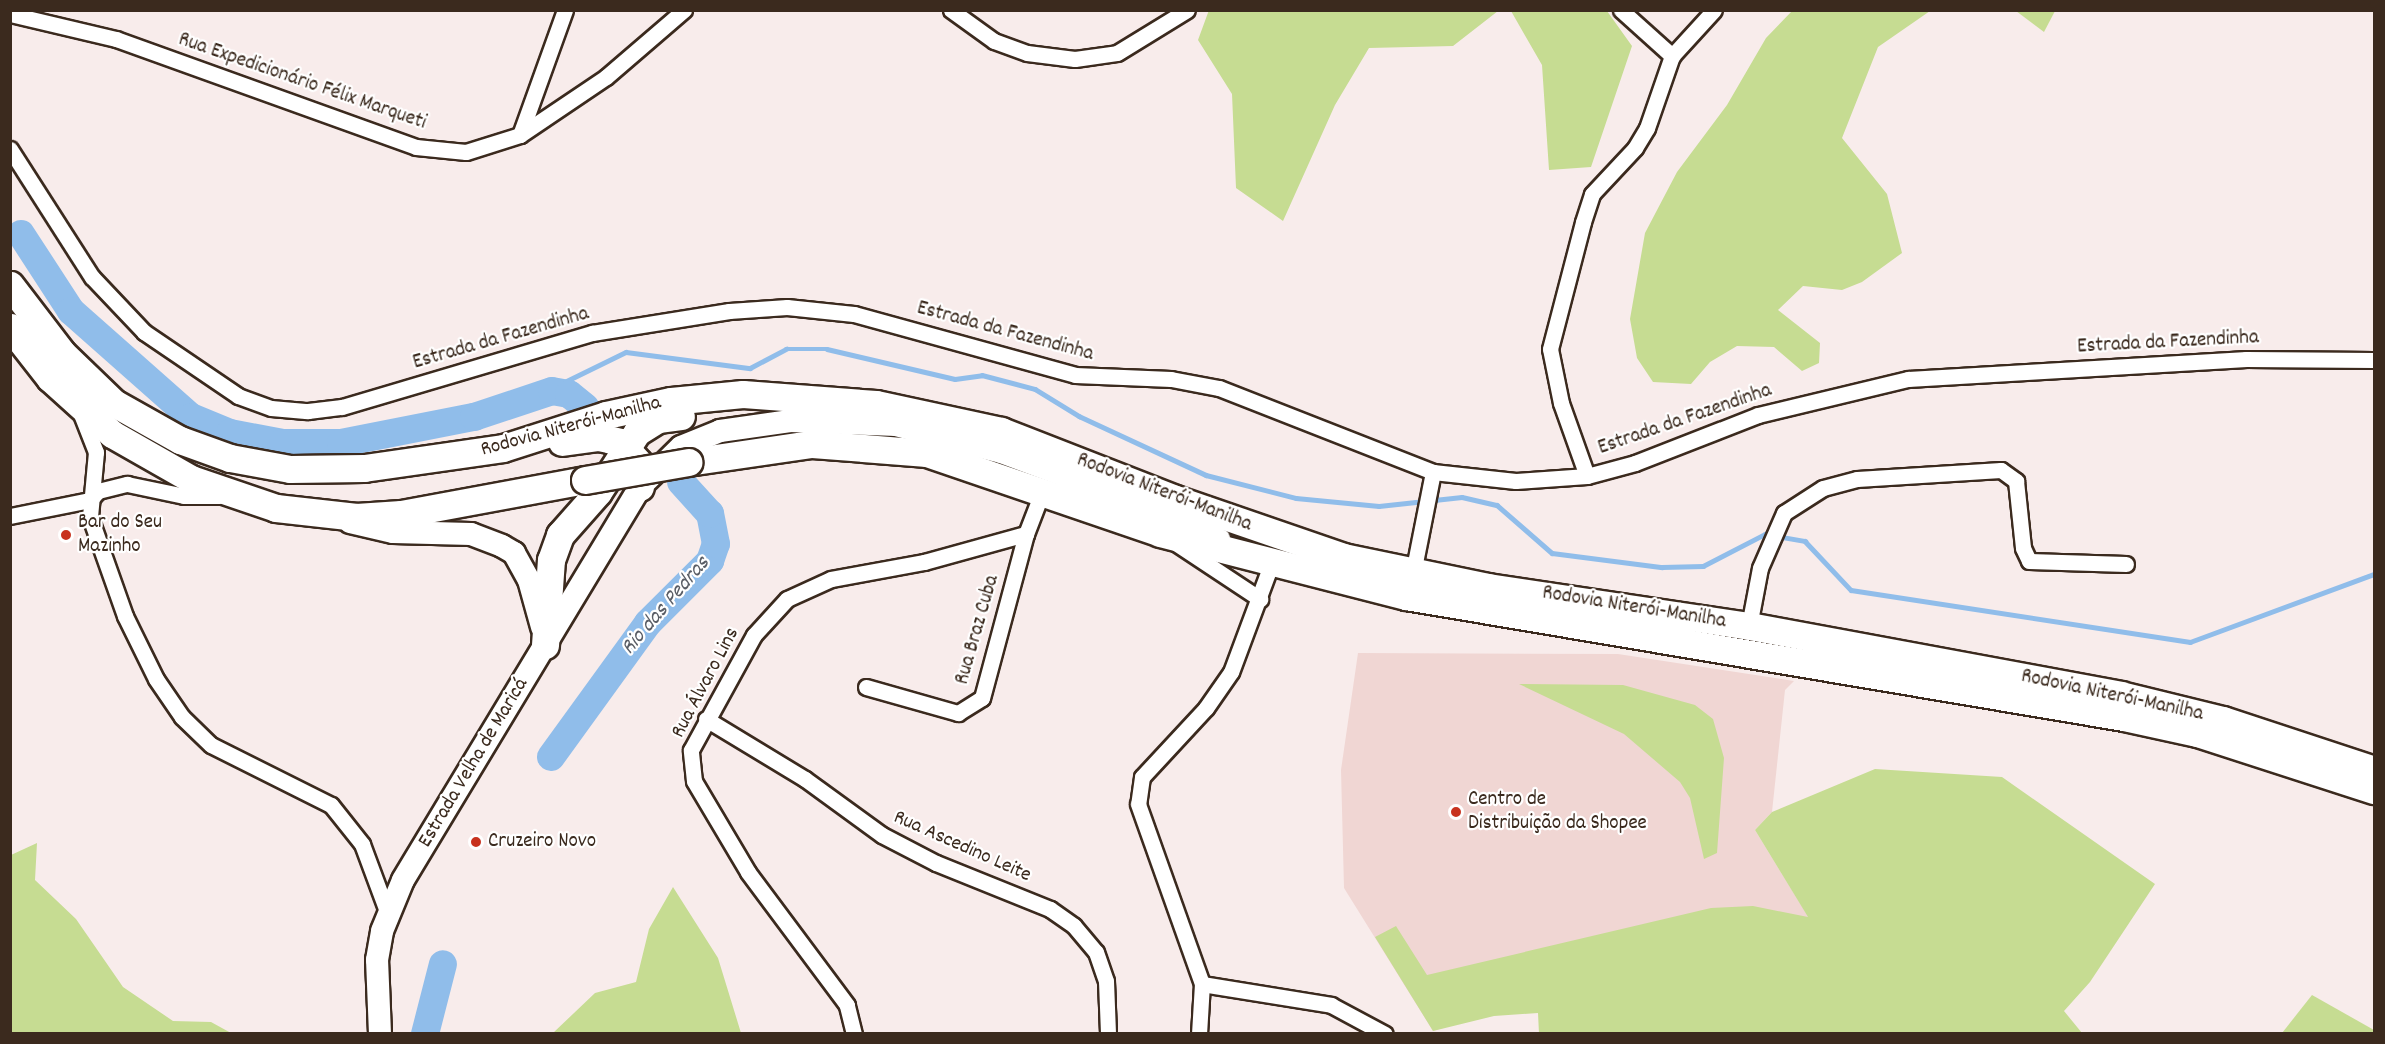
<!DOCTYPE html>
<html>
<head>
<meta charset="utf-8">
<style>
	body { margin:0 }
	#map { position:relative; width:2385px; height:1044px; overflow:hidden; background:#f8eceb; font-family:Dekko,sans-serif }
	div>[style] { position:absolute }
	.built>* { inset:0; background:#f0d6d3 }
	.green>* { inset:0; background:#c6dc92 }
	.stream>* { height:4.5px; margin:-2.25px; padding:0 2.25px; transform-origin:2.25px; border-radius:2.25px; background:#90bdea }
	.river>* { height:28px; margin:-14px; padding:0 14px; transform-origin:14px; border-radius:14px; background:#90bdea }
	.roads { filter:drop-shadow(2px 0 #3b2a1e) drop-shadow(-2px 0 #3b2a1e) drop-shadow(0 2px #3b2a1e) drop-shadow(0 -2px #3b2a1e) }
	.street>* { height:15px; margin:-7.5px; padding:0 7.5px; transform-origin:7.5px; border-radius:7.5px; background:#fff }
	.primary>* { height:22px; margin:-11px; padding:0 11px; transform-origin:11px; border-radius:11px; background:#fff }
	.highway>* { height:27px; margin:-13.5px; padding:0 13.5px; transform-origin:13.5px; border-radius:13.5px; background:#fff }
	.bridges { filter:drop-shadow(2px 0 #3b2a1e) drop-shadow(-2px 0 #3b2a1e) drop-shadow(0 2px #3b2a1e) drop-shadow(0 -2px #3b2a1e) }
	.highway-bridge>* { height:27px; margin:-13.5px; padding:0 13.5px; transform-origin:13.5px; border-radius:13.5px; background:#fff }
	.dots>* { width:16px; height:16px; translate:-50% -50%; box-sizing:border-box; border:3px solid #fff; border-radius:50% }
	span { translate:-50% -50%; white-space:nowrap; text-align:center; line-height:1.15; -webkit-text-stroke:4.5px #fff; paint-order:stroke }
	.street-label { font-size:21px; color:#3b2a1e }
	.poi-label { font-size:21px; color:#3b2a1e }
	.left { translate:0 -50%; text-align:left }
	.water-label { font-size:22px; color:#595d65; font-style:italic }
	.frame { position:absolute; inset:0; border:12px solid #3b2a1e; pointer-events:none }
</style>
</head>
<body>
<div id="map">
	<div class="built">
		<i style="clip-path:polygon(1358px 653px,1618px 654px,1794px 681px,1785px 690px,1772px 812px,1755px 830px,1809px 918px,1433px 1031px,1344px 888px,1341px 770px)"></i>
	</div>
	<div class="green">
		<i style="clip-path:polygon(1209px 10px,1498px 10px,1498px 11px,1453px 46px,1369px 48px,1335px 105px,1283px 221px,1236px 188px,1232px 94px,1198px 40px)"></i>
		<i style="clip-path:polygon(1511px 11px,1607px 11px,1632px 46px,1591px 167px,1549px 170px,1542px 65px)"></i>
		<i style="clip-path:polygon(1792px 11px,1930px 11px,1878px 47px,1842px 138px,1887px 194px,1902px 253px,1862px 282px,1842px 290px,1803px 286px,1778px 310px,1820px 343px,1819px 363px,1802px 371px,1774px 347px,1737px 346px,1710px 362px,1691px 384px,1653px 382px,1637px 358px,1630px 319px,1645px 233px,1677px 172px,1727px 105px,1766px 38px)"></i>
		<i style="clip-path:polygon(2016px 11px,2055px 11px,2044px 32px)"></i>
		<i style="clip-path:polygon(1519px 684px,1623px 685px,1695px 705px,1713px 719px,1724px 758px,1717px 853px,1704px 859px,1690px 798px,1680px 782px,1624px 734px)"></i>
		<i style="clip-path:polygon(1875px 769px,2002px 777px,2155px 884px,2090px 982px,2064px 1011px,2082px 1033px,1539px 1034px,1538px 1013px,1494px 1016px,1433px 1031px,1375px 937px,1396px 926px,1427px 975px,1711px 908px,1753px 906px,1808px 917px,1755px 830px,1772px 812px)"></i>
		<i style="clip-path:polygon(37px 843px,35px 880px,76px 919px,123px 987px,173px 1021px,211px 1022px,231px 1033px,11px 1033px,11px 855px)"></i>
		<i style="clip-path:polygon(673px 887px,718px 958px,741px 1033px,553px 1033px,595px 993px,636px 982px,649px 929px)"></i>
		<i style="clip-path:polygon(2312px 995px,2374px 1030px,2374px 1033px,2282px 1033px)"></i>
	</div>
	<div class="stream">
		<i style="left:544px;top:392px;width:91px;rotate:-26deg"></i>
		<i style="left:626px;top:352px;width:125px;rotate:7.4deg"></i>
		<i style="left:750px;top:368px;width:41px;rotate:-27.8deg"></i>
		<i style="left:786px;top:349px;width:41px"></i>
		<i style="left:827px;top:349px;width:131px;rotate:13.2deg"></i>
		<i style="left:955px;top:379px;width:27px;rotate:-8deg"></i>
		<i style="left:982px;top:375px;width:55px;rotate:14.8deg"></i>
		<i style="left:1035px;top:389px;width:52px;rotate:31.5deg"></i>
		<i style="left:1079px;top:416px;width:140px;rotate:24.9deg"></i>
		<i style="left:1206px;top:475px;width:93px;rotate:14.3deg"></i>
		<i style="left:1296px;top:498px;width:83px;rotate:5.5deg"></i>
		<i style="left:1379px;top:506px;width:83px;rotate:-6.2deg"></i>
		<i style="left:1462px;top:497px;width:36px;rotate:13deg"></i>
		<i style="left:1497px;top:505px;width:73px;rotate:41.1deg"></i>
		<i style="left:1552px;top:553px;width:111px;rotate:7.3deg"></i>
		<i style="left:1662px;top:567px;width:41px;rotate:-1.4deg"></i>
		<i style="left:1703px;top:566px;width:70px;rotate:-27.3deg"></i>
		<i style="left:1765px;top:534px;width:41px;rotate:9.9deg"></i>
		<i style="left:1805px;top:541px;width:67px;rotate:46.8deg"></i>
		<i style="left:1851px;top:590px;width:343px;rotate:8.7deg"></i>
		<i style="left:2190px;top:642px;width:196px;rotate:-20.3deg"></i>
	</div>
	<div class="river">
		<i style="left:21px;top:234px;width:92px;rotate:57deg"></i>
		<i style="left:71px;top:311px;width:160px;rotate:41.5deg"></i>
		<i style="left:191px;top:417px;width:42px;rotate:22.3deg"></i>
		<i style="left:230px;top:433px;width:54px;rotate:10.7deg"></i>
		<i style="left:283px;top:443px;width:58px"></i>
		<i style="left:341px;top:443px;width:136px;rotate:-11.1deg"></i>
		<i style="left:474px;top:417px;width:82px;rotate:-18.4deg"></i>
		<i style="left:552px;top:391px;width:17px;rotate:10deg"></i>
		<i style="left:569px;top:394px;width:21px;rotate:39deg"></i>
		<i style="left:551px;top:757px;width:165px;rotate:-54.1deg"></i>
		<i style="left:648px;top:623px;width:88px;rotate:-45deg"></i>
		<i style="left:710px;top:561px;width:18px;rotate:-71deg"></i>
		<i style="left:716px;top:544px;width:31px;rotate:-101deg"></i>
		<i style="left:710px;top:514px;width:43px;rotate:-132.2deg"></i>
		<i style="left:425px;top:1034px;width:72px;rotate:-75.6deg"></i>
	</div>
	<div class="roads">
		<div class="street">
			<i style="left:951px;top:10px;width:53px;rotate:35.8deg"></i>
			<i style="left:994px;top:41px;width:35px;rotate:20deg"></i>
			<i style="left:1027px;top:53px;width:48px;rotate:7.1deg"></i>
			<i style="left:1075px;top:59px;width:42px;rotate:-8.1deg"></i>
			<i style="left:1117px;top:53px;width:82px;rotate:-31.6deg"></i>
			<i style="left:1621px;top:10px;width:69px;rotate:42deg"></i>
			<i style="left:10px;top:14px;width:109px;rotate:13.3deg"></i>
			<i style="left:116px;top:39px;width:319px;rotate:19.8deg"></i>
			<i style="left:416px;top:147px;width:50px;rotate:5.7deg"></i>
			<i style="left:466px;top:152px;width:57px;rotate:-17.5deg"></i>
			<i style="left:520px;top:135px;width:104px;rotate:-34deg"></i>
			<i style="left:606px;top:77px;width:103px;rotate:-40.7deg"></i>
			<i style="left:520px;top:135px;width:133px;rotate:-70.2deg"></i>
			<i style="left:10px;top:149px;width:152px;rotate:57.4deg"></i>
			<i style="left:92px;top:277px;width:76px;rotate:46.6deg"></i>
			<i style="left:144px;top:332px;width:114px;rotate:34.2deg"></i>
			<i style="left:238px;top:396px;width:35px;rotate:20deg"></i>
			<i style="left:271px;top:408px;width:37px;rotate:5deg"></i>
			<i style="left:308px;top:411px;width:34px;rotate:-7deg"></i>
			<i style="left:342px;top:407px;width:261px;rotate:-16.5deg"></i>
			<i style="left:592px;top:333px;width:139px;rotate:-9.1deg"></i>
			<i style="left:729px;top:311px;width:58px;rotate:-3.9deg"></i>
			<i style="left:787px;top:307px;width:67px;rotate:6deg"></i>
			<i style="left:854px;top:314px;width:229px;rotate:15.4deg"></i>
			<i style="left:1075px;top:375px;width:96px;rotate:2.4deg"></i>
			<i style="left:1171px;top:379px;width:49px;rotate:10.6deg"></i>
			<i style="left:1219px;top:388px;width:230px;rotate:21.4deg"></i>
			<i style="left:1433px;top:472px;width:83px;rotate:6.2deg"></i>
			<i style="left:1516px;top:481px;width:71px;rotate:-4deg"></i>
			<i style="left:1587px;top:476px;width:50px;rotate:-15.2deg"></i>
			<i style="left:1635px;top:463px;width:132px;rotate:-21.3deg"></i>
			<i style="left:1758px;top:415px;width:154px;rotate:-13.5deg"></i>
			<i style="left:1908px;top:379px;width:339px;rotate:-3.4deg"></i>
			<i style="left:2246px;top:359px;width:128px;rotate:0.4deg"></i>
			<i style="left:81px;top:414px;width:41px;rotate:68.5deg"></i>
			<i style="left:96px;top:452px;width:65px;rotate:95.3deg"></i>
			<i style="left:90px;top:517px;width:105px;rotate:70.5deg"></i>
			<i style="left:125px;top:616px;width:70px;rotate:63.8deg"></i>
			<i style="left:156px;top:679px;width:46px;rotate:55.6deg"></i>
			<i style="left:182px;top:717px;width:40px;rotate:44deg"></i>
			<i style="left:211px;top:745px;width:134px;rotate:26.6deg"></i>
			<i style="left:331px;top:805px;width:50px;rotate:51.5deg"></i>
			<i style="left:362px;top:844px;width:75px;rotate:69.6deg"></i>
			<i style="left:1587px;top:476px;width:77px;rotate:-109.6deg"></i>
			<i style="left:1561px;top:403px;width:55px;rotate:-101.5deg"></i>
			<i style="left:1550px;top:349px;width:131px;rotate:-75.4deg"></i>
			<i style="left:1583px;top:222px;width:29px;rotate:-72deg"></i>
			<i style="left:1592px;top:194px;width:63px;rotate:-46.9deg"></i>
			<i style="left:1635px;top:148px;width:23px;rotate:-59deg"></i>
			<i style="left:1647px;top:128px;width:76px;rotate:-70.9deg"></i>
			<i style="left:1672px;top:56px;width:62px;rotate:-47.6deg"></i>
			<i style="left:90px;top:500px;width:12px;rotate:-48deg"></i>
			<i style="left:98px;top:491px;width:30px;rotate:-14deg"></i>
			<i style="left:127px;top:484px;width:58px;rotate:11.9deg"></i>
			<i style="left:184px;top:496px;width:35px"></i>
			<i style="left:10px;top:516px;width:82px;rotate:-11.3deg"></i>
			<i style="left:1177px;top:544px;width:100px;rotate:33.5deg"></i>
			<i style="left:1272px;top:562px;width:117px;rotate:110.4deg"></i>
			<i style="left:1231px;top:672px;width:44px;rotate:124.8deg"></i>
			<i style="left:1206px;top:708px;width:94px;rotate:132.8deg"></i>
			<i style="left:1142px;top:777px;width:27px;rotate:98deg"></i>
			<i style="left:1138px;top:804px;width:191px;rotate:70.4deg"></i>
			<i style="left:1202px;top:984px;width:131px;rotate:9.2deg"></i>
			<i style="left:1331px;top:1005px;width:61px;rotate:28.2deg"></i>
			<i style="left:1413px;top:573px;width:103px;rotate:-78.8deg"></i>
			<i style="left:1749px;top:626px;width:59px;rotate:-79.3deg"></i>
			<i style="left:1760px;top:568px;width:60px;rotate:-66.4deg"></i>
			<i style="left:1784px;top:513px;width:46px;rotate:-32.7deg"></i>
			<i style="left:1823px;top:488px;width:35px;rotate:-15deg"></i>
			<i style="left:1857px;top:479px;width:144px;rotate:-3.6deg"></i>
			<i style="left:2001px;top:470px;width:19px;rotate:36deg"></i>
			<i style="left:2016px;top:481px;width:67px;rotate:84deg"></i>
			<i style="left:2023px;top:548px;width:14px;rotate:65deg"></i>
			<i style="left:2029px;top:561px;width:97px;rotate:1.8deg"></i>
			<i style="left:866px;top:687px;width:96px;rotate:15.8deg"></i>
			<i style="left:958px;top:713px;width:28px;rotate:-32deg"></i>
			<i style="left:982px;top:698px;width:170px;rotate:-75deg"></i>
			<i style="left:1026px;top:534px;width:47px;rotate:-68.9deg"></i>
			<i style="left:706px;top:719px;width:116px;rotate:31.2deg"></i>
			<i style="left:805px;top:779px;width:95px;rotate:36deg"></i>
			<i style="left:882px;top:835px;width:61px;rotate:27.4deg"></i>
			<i style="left:936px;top:863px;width:123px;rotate:22deg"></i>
			<i style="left:1050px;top:909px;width:29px;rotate:35deg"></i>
			<i style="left:1074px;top:926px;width:34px;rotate:50deg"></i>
			<i style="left:1096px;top:952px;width:31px;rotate:71deg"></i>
			<i style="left:1106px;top:981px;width:53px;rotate:87.8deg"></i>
			<i style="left:854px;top:1034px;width:30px;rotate:-104deg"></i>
			<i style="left:847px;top:1005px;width:166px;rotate:-126.7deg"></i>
			<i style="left:748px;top:872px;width:106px;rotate:-120.7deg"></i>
			<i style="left:694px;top:781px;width:31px;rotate:-96deg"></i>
			<i style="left:691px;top:750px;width:131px;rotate:-61.3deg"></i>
			<i style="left:754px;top:635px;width:49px;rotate:-47.5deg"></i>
			<i style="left:787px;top:599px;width:48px;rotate:-24.4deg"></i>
			<i style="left:831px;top:579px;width:95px;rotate:-10.4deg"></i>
			<i style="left:924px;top:562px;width:106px;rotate:-15.4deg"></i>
			<i style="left:1199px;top:1034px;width:50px;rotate:-86.6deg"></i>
		</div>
		<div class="primary">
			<i style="left:350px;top:522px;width:44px;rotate:13.1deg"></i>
			<i style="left:393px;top:532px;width:78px;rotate:1.5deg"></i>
			<i style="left:471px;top:534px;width:33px;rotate:21deg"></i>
			<i style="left:502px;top:546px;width:14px;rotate:30deg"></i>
			<i style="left:514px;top:553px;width:31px;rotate:61deg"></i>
			<i style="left:529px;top:580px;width:49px;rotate:74.5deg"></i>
			<i style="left:380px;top:1034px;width:74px;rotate:-92.3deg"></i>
			<i style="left:377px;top:960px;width:29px;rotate:-80deg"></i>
			<i style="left:382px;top:931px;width:55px;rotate:-67.6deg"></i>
			<i style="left:403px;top:880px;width:459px;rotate:-58.9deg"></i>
			<i style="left:640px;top:487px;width:57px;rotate:-44.3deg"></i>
			<i style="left:681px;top:447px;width:42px;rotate:-22.3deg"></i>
			<i style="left:720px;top:431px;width:71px;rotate:-8.1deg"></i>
			<i style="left:790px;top:421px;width:106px;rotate:2.2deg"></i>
			<i style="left:896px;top:425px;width:108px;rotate:14.4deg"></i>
			<i style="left:1001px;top:452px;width:127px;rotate:20.3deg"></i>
			<i style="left:1120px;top:496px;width:108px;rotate:23.5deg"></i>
		</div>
		<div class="highway">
			<i style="left:10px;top:285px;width:86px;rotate:52.6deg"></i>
			<i style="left:62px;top:353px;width:72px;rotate:43.9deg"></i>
			<i style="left:114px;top:403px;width:76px;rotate:29.3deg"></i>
			<i style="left:180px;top:440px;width:53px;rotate:19.8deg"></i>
			<i style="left:230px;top:458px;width:61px;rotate:10.4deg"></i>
			<i style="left:290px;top:469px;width:74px;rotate:-0.8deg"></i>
			<i style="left:364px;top:468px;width:140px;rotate:-8.2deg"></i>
			<i style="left:503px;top:448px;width:108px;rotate:-17.8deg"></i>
			<i style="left:606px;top:415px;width:66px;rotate:-12.2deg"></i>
			<i style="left:671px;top:401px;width:72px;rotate:-5.6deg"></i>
			<i style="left:743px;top:394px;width:133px;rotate:4.3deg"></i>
			<i style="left:876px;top:404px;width:128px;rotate:12.2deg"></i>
			<i style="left:1001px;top:431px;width:187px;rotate:21.3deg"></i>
			<i style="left:1175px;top:499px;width:178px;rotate:19deg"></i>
			<i style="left:1343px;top:557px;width:148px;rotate:11.7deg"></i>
			<i style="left:1488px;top:587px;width:264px;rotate:8.5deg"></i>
			<i style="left:1749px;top:626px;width:378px;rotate:10.5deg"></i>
			<i style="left:2121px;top:695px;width:105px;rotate:13.8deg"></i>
			<i style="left:2223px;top:720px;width:159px;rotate:18.3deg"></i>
			<i style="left:10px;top:327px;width:65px;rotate:51.9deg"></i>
			<i style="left:50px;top:378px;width:84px;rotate:42.1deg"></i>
			<i style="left:112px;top:434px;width:91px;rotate:29.7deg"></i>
			<i style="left:191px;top:479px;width:90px;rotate:18.8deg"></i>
			<i style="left:276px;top:508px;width:81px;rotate:6.4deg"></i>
			<i style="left:356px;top:517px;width:45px;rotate:-3.8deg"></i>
			<i style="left:401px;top:514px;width:187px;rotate:-10.5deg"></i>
			<i style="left:562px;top:442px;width:37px;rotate:-8deg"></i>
			<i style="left:599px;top:437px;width:22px;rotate:13deg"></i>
			<i style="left:620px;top:442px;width:28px;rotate:48deg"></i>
			<i style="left:639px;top:463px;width:24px;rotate:88deg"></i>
			<i style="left:688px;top:462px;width:125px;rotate:-8.3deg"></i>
			<i style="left:812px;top:444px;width:115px;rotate:4.5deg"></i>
			<i style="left:927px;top:453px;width:246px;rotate:18.9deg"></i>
			<i style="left:1160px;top:533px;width:254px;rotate:14.4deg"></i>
			<i style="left:1406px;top:596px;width:728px;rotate:9.57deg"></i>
			<i style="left:2124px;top:717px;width:75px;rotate:12.4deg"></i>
			<i style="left:2197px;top:733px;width:186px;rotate:17.9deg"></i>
			<i style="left:545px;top:645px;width:85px;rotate:-86deg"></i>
			<i style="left:551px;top:560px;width:27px;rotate:-70deg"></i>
			<i style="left:560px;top:535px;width:57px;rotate:-48.5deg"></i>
			<i style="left:598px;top:492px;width:72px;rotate:-57deg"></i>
			<i style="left:637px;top:432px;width:25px;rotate:-32deg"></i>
			<i style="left:658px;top:419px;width:23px;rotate:-7deg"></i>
		</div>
	</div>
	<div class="bridges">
		<div class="highway-bridge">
			<i style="left:585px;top:480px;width:105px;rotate:-9.9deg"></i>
		</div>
	</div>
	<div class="dots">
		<i style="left:66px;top:535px;background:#c8321e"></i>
		<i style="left:1456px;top:812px;background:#c8321e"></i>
		<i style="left:476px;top:842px;background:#c8321e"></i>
	</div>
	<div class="street-label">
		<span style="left:302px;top:82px;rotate:19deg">Rua Expedicionário Félix Marqueti</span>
		<span style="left:1005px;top:332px;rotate:15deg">Estrada da Fazendinha</span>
		<span style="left:501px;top:339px;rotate:-16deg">Estrada da Fazendinha</span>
		<span style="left:2168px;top:343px;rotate:-3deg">Estrada da Fazendinha</span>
		<span style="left:1685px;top:420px;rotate:-19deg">Estrada da Fazendinha</span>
		<span style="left:571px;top:427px;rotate:-15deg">Rodovia Niterói-Manilha</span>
		<span style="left:1164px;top:493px;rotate:21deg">Rodovia Niterói-Manilha</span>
		<span style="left:1634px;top:608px;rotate:9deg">Rodovia Niterói-Manilha</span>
		<span style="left:978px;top:630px;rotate:-74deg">Rua Braz Cuba</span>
		<span style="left:706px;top:683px;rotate:-62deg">Rua Álvaro Lins</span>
		<span style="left:2112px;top:696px;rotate:12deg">Rodovia Niterói-Manilha</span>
		<span style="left:474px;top:763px;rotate:-59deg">Estrada Velha de Maricá</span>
		<span style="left:962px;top:847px;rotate:24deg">Rua Ascedino Leite</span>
	</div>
	<div class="poi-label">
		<span class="left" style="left:78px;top:535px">Bar do Seu<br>Mazinho</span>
		<span class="left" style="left:1468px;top:812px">Centro de<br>Distribuição da Shopee</span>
		<span class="left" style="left:488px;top:842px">Cruzeiro Novo</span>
	</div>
	<div class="water-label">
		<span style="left:666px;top:606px;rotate:-49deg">Rio das Pedras</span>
	</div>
	<div class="frame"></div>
</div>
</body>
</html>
